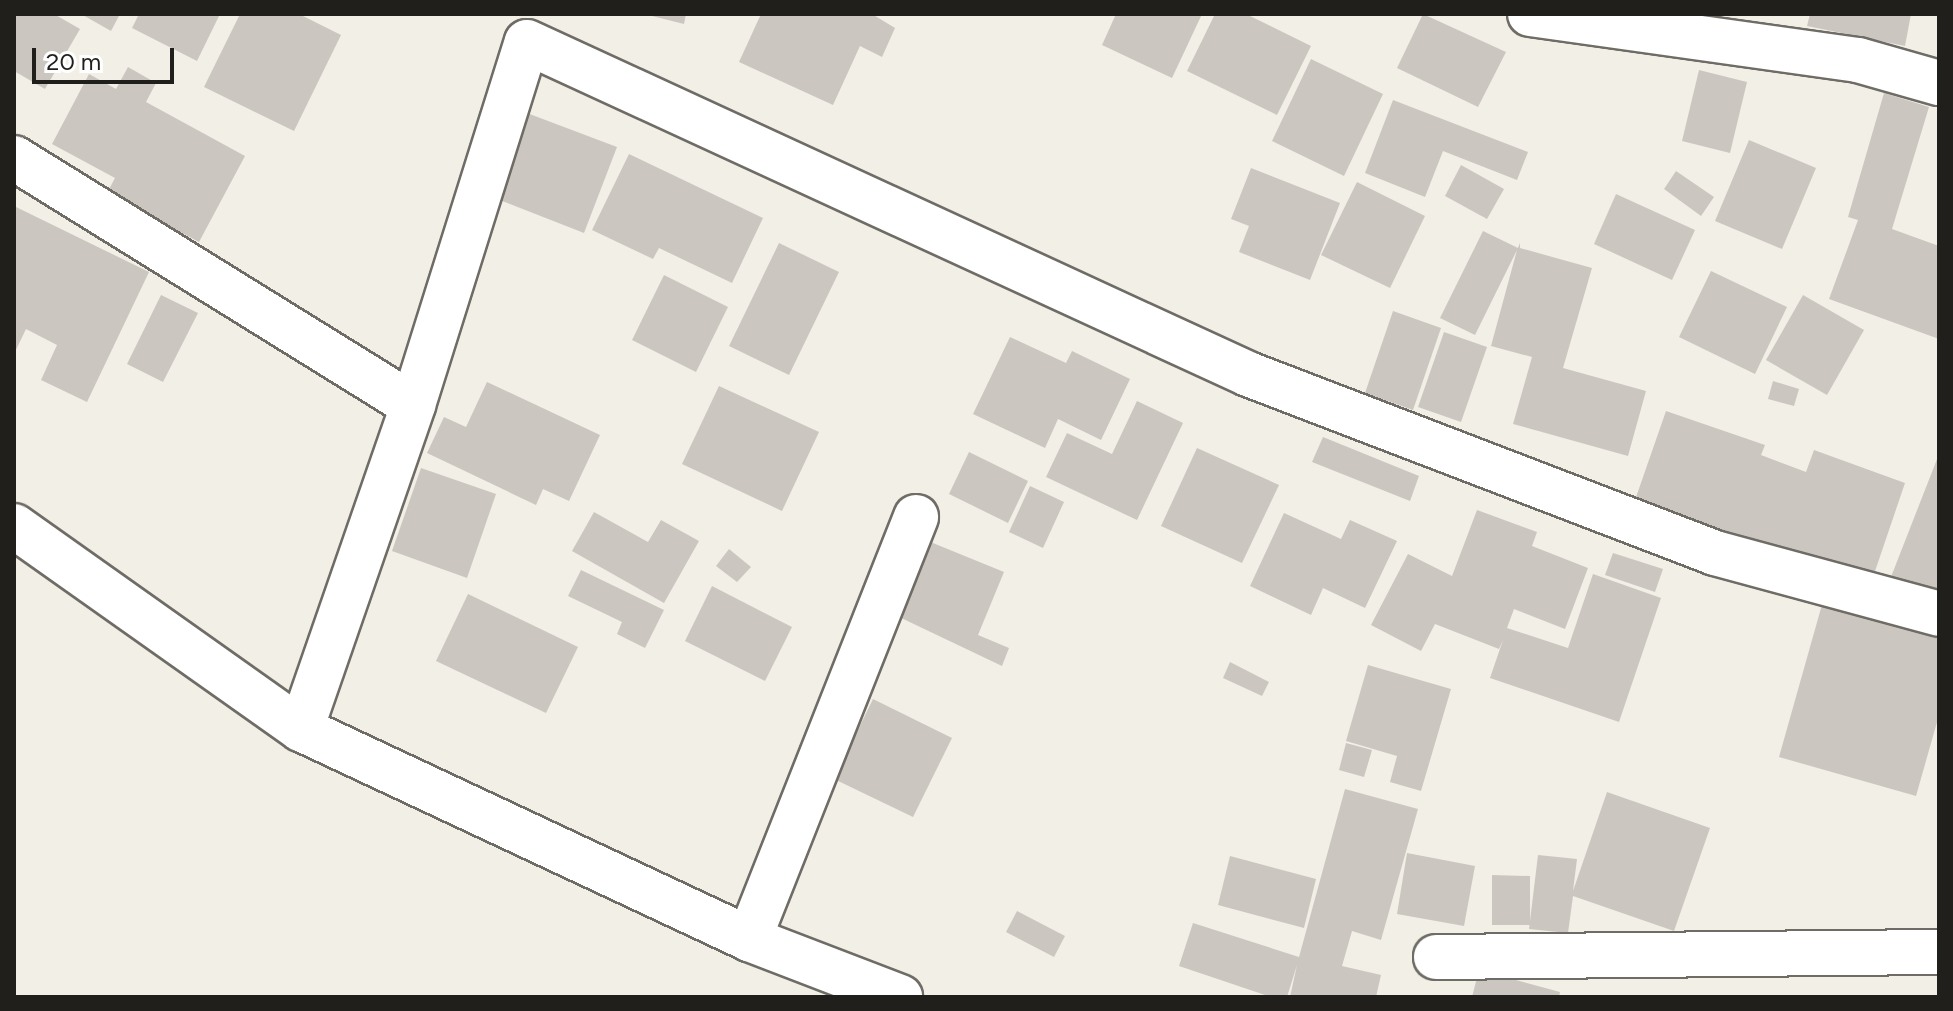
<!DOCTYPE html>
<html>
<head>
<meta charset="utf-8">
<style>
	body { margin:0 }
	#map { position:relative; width:1953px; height:1011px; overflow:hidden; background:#f2efe7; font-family:Figtree,sans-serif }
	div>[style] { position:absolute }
	.building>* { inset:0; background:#cbc7c0 }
	.roads { filter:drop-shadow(2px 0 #6f6c66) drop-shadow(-2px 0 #6f6c66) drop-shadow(0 2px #6f6c66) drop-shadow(0 -2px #6f6c66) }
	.street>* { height:44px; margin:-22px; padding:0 22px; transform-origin:22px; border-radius:22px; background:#fff }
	span { translate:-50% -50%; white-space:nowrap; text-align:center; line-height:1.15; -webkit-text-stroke:7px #fff; paint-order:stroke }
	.frame { position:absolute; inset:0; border:16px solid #201f1c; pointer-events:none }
	.scale { position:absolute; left:32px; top:48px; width:142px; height:36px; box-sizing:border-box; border:4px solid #201f1c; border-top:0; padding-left:10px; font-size:24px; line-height:28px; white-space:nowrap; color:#201f1c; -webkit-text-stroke:6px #fff; paint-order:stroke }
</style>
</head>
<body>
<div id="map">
	<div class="building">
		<i style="clip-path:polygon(14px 14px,54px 14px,80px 29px,45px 89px,14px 71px)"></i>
		<i style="clip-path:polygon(81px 14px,120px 14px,111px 31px)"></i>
		<i style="clip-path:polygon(139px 14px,220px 14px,197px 61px,132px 28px)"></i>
		<i style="clip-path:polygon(240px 14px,299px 14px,341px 35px,294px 131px,204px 87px)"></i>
		<i style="clip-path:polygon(644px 14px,686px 14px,684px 24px)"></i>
		<i style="clip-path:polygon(761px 14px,872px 14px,895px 28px,882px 57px,860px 46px,833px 105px,739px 62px)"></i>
		<i style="clip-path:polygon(1116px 14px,1202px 14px,1172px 78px,1102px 45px)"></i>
		<i style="clip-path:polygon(1215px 14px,1246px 14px,1311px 46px,1277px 115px,1187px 71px)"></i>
		<i style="clip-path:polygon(1423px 14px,1506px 52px,1478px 107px,1397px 68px)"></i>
		<i style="clip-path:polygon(1810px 14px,1911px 14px,1905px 46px,1807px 26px)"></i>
		<i style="clip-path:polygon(1311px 59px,1383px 94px,1344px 176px,1272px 141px)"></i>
		<i style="clip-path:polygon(128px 67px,156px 83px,146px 102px,245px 156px,199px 242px,107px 193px,115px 178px,52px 144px,89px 74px,116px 89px)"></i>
		<i style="clip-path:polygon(1699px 70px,1747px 82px,1730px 153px,1682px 141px)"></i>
		<i style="clip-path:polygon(1884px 93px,1929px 107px,1892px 229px,1939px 246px,1939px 339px,1829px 299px,1858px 220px,1848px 217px)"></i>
		<i style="clip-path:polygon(1393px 100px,1528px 152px,1517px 180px,1443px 151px,1425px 197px,1365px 173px)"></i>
		<i style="clip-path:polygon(519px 110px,617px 147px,584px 233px,487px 195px)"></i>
		<i style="clip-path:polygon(1749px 140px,1816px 168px,1782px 249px,1715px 221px)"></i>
		<i style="clip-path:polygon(629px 154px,763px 218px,732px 283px,659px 248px,653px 259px,592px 230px)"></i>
		<i style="clip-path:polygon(1461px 165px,1504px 189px,1487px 219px,1445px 196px)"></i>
		<i style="clip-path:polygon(1251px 168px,1340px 203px,1310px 280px,1239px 252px,1249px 226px,1231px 219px)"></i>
		<i style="clip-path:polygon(1676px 171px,1714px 197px,1701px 216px,1664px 189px)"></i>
		<i style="clip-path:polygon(1357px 182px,1425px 216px,1390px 288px,1321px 255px)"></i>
		<i style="clip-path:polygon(1616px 194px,1695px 230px,1672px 280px,1594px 244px)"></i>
		<i style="clip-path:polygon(14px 206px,149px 272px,87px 402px,41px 380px,57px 345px,26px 329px,14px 354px)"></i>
		<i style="clip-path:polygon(1483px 231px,1518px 248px,1520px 243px,1520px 248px,1592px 268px,1563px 368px,1646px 391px,1628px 456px,1513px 424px,1532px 357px,1491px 346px,1517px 250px,1475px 335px,1440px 318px)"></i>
		<i style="clip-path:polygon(779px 243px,839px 272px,789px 375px,729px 346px)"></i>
		<i style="clip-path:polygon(1711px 271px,1787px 307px,1755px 374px,1679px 337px)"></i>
		<i style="clip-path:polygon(664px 275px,728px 307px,696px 372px,632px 340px)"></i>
		<i style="clip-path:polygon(161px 295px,198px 313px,163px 382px,127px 364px)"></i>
		<i style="clip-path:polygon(1803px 295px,1864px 330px,1827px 395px,1766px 360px)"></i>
		<i style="clip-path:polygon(1393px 311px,1441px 328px,1413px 410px,1365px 393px)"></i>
		<i style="clip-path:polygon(1444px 332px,1487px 347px,1461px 422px,1418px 407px)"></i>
		<i style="clip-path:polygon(1010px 337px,1066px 363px,1072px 351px,1130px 379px,1101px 440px,1058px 419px,1045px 448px,973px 414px)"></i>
		<i style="clip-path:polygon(1773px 381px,1799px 389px,1794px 406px,1768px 399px)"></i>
		<i style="clip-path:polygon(487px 382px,600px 435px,569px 501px,543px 489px,536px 505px,427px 453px,444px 417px,466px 427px)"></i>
		<i style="clip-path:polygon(719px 386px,819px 432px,782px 511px,682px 464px)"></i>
		<i style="clip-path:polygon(1137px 401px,1183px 423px,1137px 520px,1046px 477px,1067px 433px,1112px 454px)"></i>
		<i style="clip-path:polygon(1666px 411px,1765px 445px,1761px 455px,1806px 472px,1814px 450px,1905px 483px,1871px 583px,1635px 500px)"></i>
		<i style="clip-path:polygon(1323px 437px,1419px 476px,1410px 501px,1312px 462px)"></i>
		<i style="clip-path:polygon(1197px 448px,1279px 485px,1242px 563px,1161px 526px)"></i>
		<i style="clip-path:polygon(969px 452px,1028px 481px,1008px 523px,949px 494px)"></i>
		<i style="clip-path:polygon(1939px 454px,1939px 602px,1889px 582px)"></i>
		<i style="clip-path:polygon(421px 468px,496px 494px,467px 578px,392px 551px)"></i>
		<i style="clip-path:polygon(1030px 486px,1064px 502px,1043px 548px,1009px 532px)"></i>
		<i style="clip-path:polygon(1477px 510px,1537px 532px,1532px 546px,1588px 568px,1565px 629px,1514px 609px,1507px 628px,1568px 648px,1593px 574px,1661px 598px,1619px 722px,1490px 678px,1503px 640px,1499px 649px,1435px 624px,1421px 651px,1371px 625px,1408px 554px,1452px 576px)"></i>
		<i style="clip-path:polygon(594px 512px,648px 542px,661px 520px,699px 541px,664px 603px,572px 551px)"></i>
		<i style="clip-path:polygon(1284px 513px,1341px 539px,1350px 520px,1397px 541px,1365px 608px,1323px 588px,1311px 615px,1250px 586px)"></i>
		<i style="clip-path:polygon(928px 541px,1004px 572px,978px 635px,1009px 648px,1002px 666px,897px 616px)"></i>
		<i style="clip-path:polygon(729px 549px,751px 567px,737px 582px,716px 566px)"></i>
		<i style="clip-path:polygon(1613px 553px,1663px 569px,1655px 592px,1605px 575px)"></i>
		<i style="clip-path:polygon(581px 570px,664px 610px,645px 648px,617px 634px,622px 622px,568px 596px)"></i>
		<i style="clip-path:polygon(712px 586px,792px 627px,765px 681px,685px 641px)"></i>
		<i style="clip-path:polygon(468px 594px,578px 647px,546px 713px,436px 661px)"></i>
		<i style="clip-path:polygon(1823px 601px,1939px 635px,1939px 715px,1916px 796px,1779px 757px)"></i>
		<i style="clip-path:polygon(1230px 662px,1269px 682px,1262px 696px,1223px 678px)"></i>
		<i style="clip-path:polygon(1368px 665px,1451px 689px,1421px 791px,1390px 782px,1397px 756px,1346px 741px)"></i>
		<i style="clip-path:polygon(873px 699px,952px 738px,913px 817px,834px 779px)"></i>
		<i style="clip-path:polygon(1346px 743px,1372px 750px,1364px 777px,1339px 770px)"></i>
		<i style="clip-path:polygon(1345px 789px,1418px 809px,1381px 940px,1352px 931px,1342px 966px,1381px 975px,1376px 997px,1290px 997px,1297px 965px,1287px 997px,1271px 997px,1179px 966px,1193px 923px,1299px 957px)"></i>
		<i style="clip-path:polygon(1607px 792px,1710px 828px,1674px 931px,1573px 896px,1568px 933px,1529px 929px,1538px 855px,1577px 859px,1573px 891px)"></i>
		<i style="clip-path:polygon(1407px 853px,1475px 866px,1464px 926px,1397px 914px)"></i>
		<i style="clip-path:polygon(1230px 856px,1316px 879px,1304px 928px,1218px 905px)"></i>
		<i style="clip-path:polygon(1492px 875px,1530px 876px,1530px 925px,1492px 925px)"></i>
		<i style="clip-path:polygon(1017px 911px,1065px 936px,1054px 957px,1006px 932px)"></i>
		<i style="clip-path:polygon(1479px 970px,1560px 992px,1559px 997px,1472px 997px)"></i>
	</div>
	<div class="roads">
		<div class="street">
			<i style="left:1530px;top:14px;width:331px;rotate:8deg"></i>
			<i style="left:1858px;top:60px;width:84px;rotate:15.9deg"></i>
			<i style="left:14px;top:158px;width:469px;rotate:31.8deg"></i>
			<i style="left:14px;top:526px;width:352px;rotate:35.3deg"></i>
			<i style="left:301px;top:729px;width:495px;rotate:25.1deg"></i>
			<i style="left:749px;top:939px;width:162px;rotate:21deg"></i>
			<i style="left:301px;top:729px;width:343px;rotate:-70.9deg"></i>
			<i style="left:413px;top:405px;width:380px;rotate:-72.6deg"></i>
			<i style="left:527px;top:42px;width:794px;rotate:24.72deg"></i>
			<i style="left:1248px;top:374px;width:500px;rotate:20.97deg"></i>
			<i style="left:1715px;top:553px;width:232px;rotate:15.2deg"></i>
			<i style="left:749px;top:939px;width:454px;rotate:-68.4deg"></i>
			<i style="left:1436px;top:957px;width:503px;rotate:-0.57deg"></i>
		</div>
	</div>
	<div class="frame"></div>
	<div class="scale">20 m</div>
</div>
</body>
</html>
